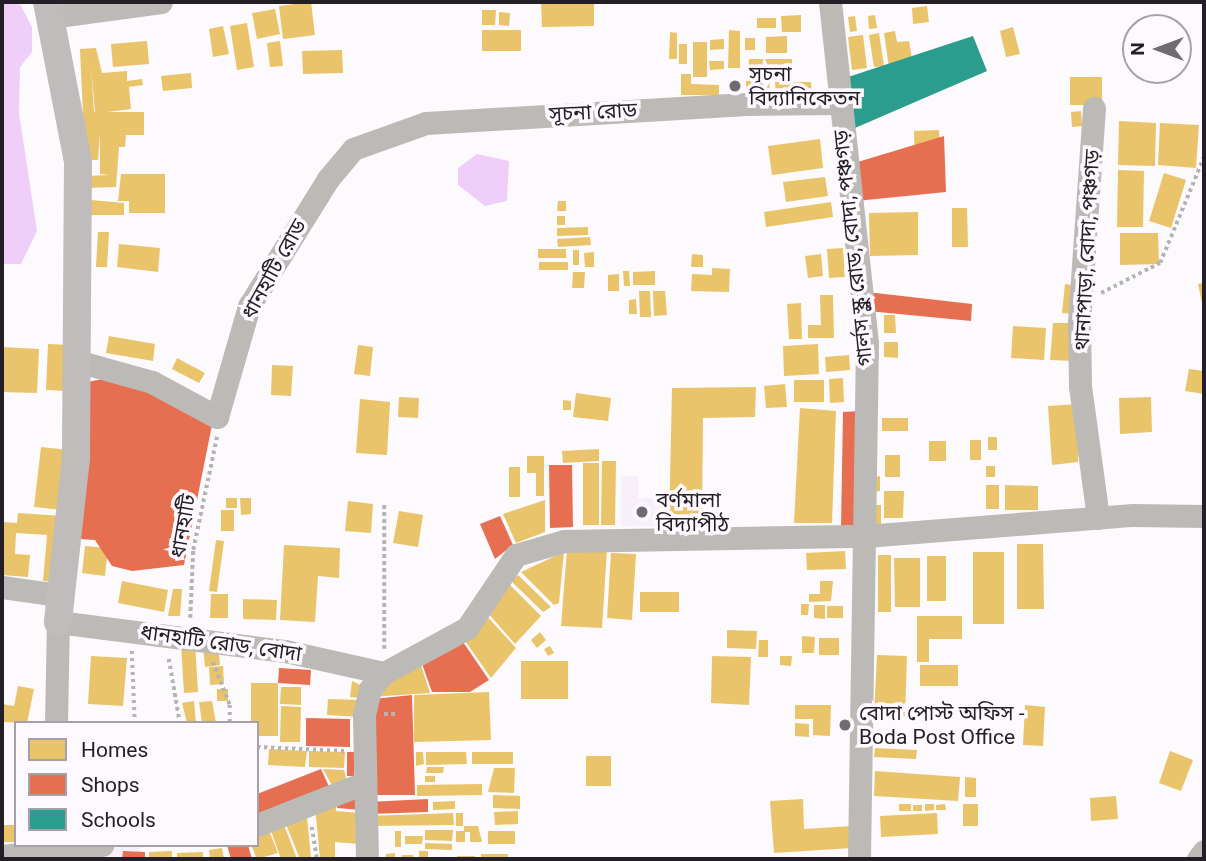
<!DOCTYPE html>
<html>
<head>
<meta charset="utf-8">
<style>
	body { margin:0 }
	#map { position:relative; width:1206px; height:861px; overflow:hidden; background:#fcfafd; font-family:Roboto,"Noto Sans Bengali",sans-serif }
	div>[style] { position:absolute }
	.built>* { inset:0; background:#f7effa }
	.water>* { inset:0; background:#efcffa }
	.homes>* { inset:0; background:#e9c46a }
	.shops>* { inset:0; background:#e76f51 }
	.schools>* { inset:0; background:#2a9d8f }
	.path>* { height:3.5px; margin-top:-1.75px; transform-origin:0; background:repeating-linear-gradient(90deg,#b5b4b4 0 3.5px,transparent 0 7px) }
	.minor>* { height:23px; margin:-11.5px; padding:0 11.5px; transform-origin:11.5px; border-radius:11.5px; background:#bcbab7 }
	.major>* { height:28px; margin:-14px; padding:0 14px; transform-origin:14px; border-radius:14px; background:#bfbcbb }
	.dots>* { width:19px; height:19px; translate:-50% -50%; box-sizing:border-box; border:4px solid #fdf9fe; border-radius:50% }
	span { translate:-50% -50%; white-space:nowrap; text-align:center; line-height:1.15; -webkit-text-stroke:7px #fdf9fe; paint-order:stroke }
	.poi-label { font-size:21px; color:#241e26 }
	.left { translate:0 -50%; text-align:left }
	.street-label { font-size:21px; color:#241e26 }
	.frame { position:absolute; inset:0; border:4px solid #241e26; pointer-events:none }
	.legend { position:absolute; left:14px; top:721px; width:245px; height:126px; box-sizing:border-box; background:#fdf9fe; border:2px solid #a6a1a8; margin:0; padding:9px 12px; list-style:none; font-size:21px; color:#241e26 }
	.legend li { display:flex; align-items:center; gap:14px; height:35px }
	.legend b { width:35px; border:2px solid #a6a1a8 }
	.north { position:absolute; left:1122px; top:14px; width:70px; height:70px; box-sizing:border-box; background:#fdf9fe; border:2px solid #a6a1a8; border-radius:50%; rotate:270deg; font-size:19px; font-weight:700; line-height:28px; text-align:center; color:#241e26 }
	.north::after { content:''; display:block; margin:auto; width:24px; height:32px; background:#706b71; clip-path:polygon(50% 0,100% 100%,50% 72%,0 100%) }
</style>
</head>
<body>
<div id="map">
	<div class="built">
		<i style="clip-path:polygon(621px 476px,638px 476px,638px 499px,664px 497px,663px 526px,621px 526px)"></i>
		<i style="clip-path:polygon(16px 845px,141px 845px,140px 859px,2px 859px)"></i>
	</div>
	<div class="water">
		<i style="clip-path:polygon(2px 2px,20px 4px,32px 27px,32px 52px,20px 67px,19px 113px,37px 231px,21px 264px,2px 264px)"></i>
		<i style="clip-path:polygon(477px 154px,509px 161px,507px 201px,485px 206px,458px 185px,458px 168px)"></i>
	</div>
	<div class="homes">
		<i style="clip-path:polygon(311px 2px,315px 35px,283px 39px,279px 6px)"></i>
		<i style="clip-path:polygon(541px 2px,594px 2px,594px 26px,542px 27px)"></i>
		<i style="clip-path:polygon(927px 6px,929px 22px,913px 24px,912px 8px)"></i>
		<i style="clip-path:polygon(275px 9px,280px 34px,257px 39px,252px 13px)"></i>
		<i style="clip-path:polygon(482px 10px,496px 10px,495px 25px,482px 25px)"></i>
		<i style="clip-path:polygon(499px 12px,510px 13px,509px 26px,499px 25px)"></i>
		<i style="clip-path:polygon(801px 15px,801px 32px,782px 32px,781px 16px)"></i>
		<i style="clip-path:polygon(875px 15px,877px 28px,869px 29px,868px 16px)"></i>
		<i style="clip-path:polygon(855px 16px,857px 31px,850px 32px,848px 17px)"></i>
		<i style="clip-path:polygon(757px 18px,776px 18px,776px 28px,757px 28px)"></i>
		<i style="clip-path:polygon(247px 23px,254px 67px,237px 70px,230px 26px)"></i>
		<i style="clip-path:polygon(223px 26px,229px 54px,213px 57px,209px 29px)"></i>
		<i style="clip-path:polygon(1013px 27px,1020px 54px,1006px 57px,1000px 31px)"></i>
		<i style="clip-path:polygon(482px 30px,521px 30px,521px 51px,482px 51px)"></i>
		<i style="clip-path:polygon(729px 30px,740px 31px,740px 68px,728px 68px)"></i>
		<i style="clip-path:polygon(895px 31px,897px 42px,909px 41px,913px 64px,889px 68px,884px 33px)"></i>
		<i style="clip-path:polygon(670px 32px,677px 33px,677px 59px,669px 59px)"></i>
		<i style="clip-path:polygon(879px 33px,884px 66px,874px 67px,869px 35px)"></i>
		<i style="clip-path:polygon(863px 35px,867px 68px,852px 70px,848px 37px)"></i>
		<i style="clip-path:polygon(787px 36px,787px 53px,766px 53px,766px 37px)"></i>
		<i style="clip-path:polygon(745px 38px,755px 38px,755px 50px,745px 50px)"></i>
		<i style="clip-path:polygon(724px 39px,724px 49px,710px 50px,710px 40px)"></i>
		<i style="clip-path:polygon(147px 41px,149px 64px,113px 67px,111px 44px)"></i>
		<i style="clip-path:polygon(280px 41px,283px 66px,270px 67px,267px 43px)"></i>
		<i style="clip-path:polygon(693px 42px,707px 42px,707px 77px,693px 77px)"></i>
		<i style="clip-path:polygon(679px 44px,687px 44px,687px 64px,679px 64px)"></i>
		<i style="clip-path:polygon(evenodd,96px 48px,102px 73px,127px 71px,127px 81px,142px 79px,143px 85px,129px 87px,131px 109px,107px 112px,144px 112px,144px 135px,126px 135px,125px 147px,119px 147px,116px 187px,87px 188px,86px 176px,109px 175px,100px 174px,100px 135px,98px 160px,85px 160px,80px 49px,96px 48px,91px 68px,95px 112px,94px 112px,91px 68px)"></i>
		<i style="clip-path:polygon(342px 50px,343px 73px,303px 74px,302px 51px)"></i>
		<i style="clip-path:polygon(749px 59px,792px 59px,792px 75px,748px 75px)"></i>
		<i style="clip-path:polygon(709px 61px,724px 61px,724px 69px,710px 70px)"></i>
		<i style="clip-path:polygon(191px 73px,192px 88px,163px 91px,161px 76px)"></i>
		<i style="clip-path:polygon(681px 74px,691px 74px,691px 84px,719px 85px,719px 95px,681px 95px)"></i>
		<i style="clip-path:polygon(1070px 77px,1102px 77px,1102px 105px,1070px 105px)"></i>
		<i style="clip-path:polygon(769px 80px,770px 94px,747px 95px,746px 81px)"></i>
		<i style="clip-path:polygon(775px 82px,811px 82px,812px 95px,776px 95px)"></i>
		<i style="clip-path:polygon(1081px 111px,1082px 126px,1072px 127px,1071px 112px)"></i>
		<i style="clip-path:polygon(1119px 121px,1156px 123px,1155px 166px,1118px 165px)"></i>
		<i style="clip-path:polygon(1160px 123px,1199px 125px,1196px 168px,1158px 165px)"></i>
		<i style="clip-path:polygon(939px 130px,940px 165px,915px 165px,914px 131px)"></i>
		<i style="clip-path:polygon(820px 139px,823px 168px,772px 175px,768px 146px)"></i>
		<i style="clip-path:polygon(1118px 170px,1144px 171px,1143px 227px,1117px 227px)"></i>
		<i style="clip-path:polygon(1164px 173px,1186px 180px,1171px 228px,1149px 221px)"></i>
		<i style="clip-path:polygon(121px 174px,165px 174px,165px 213px,129px 213px,129px 201px,118px 201px)"></i>
		<i style="clip-path:polygon(825px 177px,828px 196px,786px 202px,783px 182px)"></i>
		<i style="clip-path:polygon(91px 200px,124px 203px,124px 215px,91px 215px)"></i>
		<i style="clip-path:polygon(558px 201px,566px 201px,566px 211px,557px 211px)"></i>
		<i style="clip-path:polygon(831px 202px,833px 217px,766px 227px,764px 212px)"></i>
		<i style="clip-path:polygon(952px 208px,967px 208px,968px 247px,952px 247px)"></i>
		<i style="clip-path:polygon(918px 212px,918px 255px,870px 256px,869px 213px)"></i>
		<i style="clip-path:polygon(557px 216px,565px 216px,565px 225px,557px 225px)"></i>
		<i style="clip-path:polygon(588px 227px,588px 235px,557px 236px,557px 228px)"></i>
		<i style="clip-path:polygon(98px 232px,109px 232px,107px 267px,96px 267px)"></i>
		<i style="clip-path:polygon(1120px 233px,1158px 233px,1159px 264px,1120px 265px)"></i>
		<i style="clip-path:polygon(590px 237px,591px 245px,558px 247px,557px 239px)"></i>
		<i style="clip-path:polygon(119px 244px,160px 248px,158px 272px,117px 267px)"></i>
		<i style="clip-path:polygon(843px 248px,845px 277px,829px 278px,827px 249px)"></i>
		<i style="clip-path:polygon(538px 249px,566px 249px,566px 258px,538px 258px)"></i>
		<i style="clip-path:polygon(573px 250px,579px 250px,579px 265px,573px 265px)"></i>
		<i style="clip-path:polygon(594px 252px,594px 267px,585px 267px,584px 253px)"></i>
		<i style="clip-path:polygon(692px 254px,703px 255px,703px 267px,691px 267px)"></i>
		<i style="clip-path:polygon(821px 254px,823px 276px,808px 278px,805px 256px)"></i>
		<i style="clip-path:polygon(539px 262px,568px 262px,568px 270px,539px 270px)"></i>
		<i style="clip-path:polygon(712px 268px,730px 269px,729px 292px,691px 291px,692px 274px,712px 275px)"></i>
		<i style="clip-path:polygon(623px 271px,629px 271px,630px 286px,624px 286px)"></i>
		<i style="clip-path:polygon(655px 271px,655px 285px,633px 285px,633px 272px)"></i>
		<i style="clip-path:polygon(573px 272px,585px 272px,584px 288px,572px 288px)"></i>
		<i style="clip-path:polygon(619px 274px,619px 291px,608px 291px,608px 275px)"></i>
		<i style="clip-path:polygon(1204px 283px,1204px 308px,1203px 308px,1198px 284px)"></i>
		<i style="clip-path:polygon(1065px 284px,1078px 286px,1074px 314px,1062px 313px)"></i>
		<i style="clip-path:polygon(639px 291px,650px 291px,651px 317px,640px 317px)"></i>
		<i style="clip-path:polygon(653px 291px,665px 291px,667px 315px,654px 316px)"></i>
		<i style="clip-path:polygon(820px 295px,833px 295px,834px 338px,808px 338px,808px 325px,821px 325px)"></i>
		<i style="clip-path:polygon(636px 299px,637px 314px,629px 314px,629px 300px)"></i>
		<i style="clip-path:polygon(801px 303px,802px 339px,789px 339px,787px 304px)"></i>
		<i style="clip-path:polygon(884px 315px,895px 315px,896px 333px,884px 333px)"></i>
		<i style="clip-path:polygon(1053px 323px,1074px 323px,1074px 361px,1050px 360px)"></i>
		<i style="clip-path:polygon(1013px 326px,1046px 328px,1044px 360px,1011px 358px)"></i>
		<i style="clip-path:polygon(109px 336px,155px 344px,153px 361px,106px 353px)"></i>
		<i style="clip-path:polygon(884px 342px,898px 342px,898px 358px,884px 357px)"></i>
		<i style="clip-path:polygon(48px 344px,70px 345px,68px 391px,46px 390px)"></i>
		<i style="clip-path:polygon(818px 344px,819px 374px,784px 376px,783px 346px)"></i>
		<i style="clip-path:polygon(358px 345px,373px 347px,370px 376px,354px 374px)"></i>
		<i style="clip-path:polygon(2px 347px,39px 349px,37px 393px,2px 392px)"></i>
		<i style="clip-path:polygon(849px 355px,850px 370px,826px 372px,825px 357px)"></i>
		<i style="clip-path:polygon(177px 358px,205px 373px,199px 383px,172px 369px)"></i>
		<i style="clip-path:polygon(272px 365px,293px 366px,291px 396px,271px 395px)"></i>
		<i style="clip-path:polygon(1189px 369px,1204px 371px,1204px 394px,1185px 391px)"></i>
		<i style="clip-path:polygon(843px 378px,844px 402px,830px 403px,829px 379px)"></i>
		<i style="clip-path:polygon(794px 380px,824px 380px,824px 402px,794px 402px)"></i>
		<i style="clip-path:polygon(785px 384px,787px 407px,766px 408px,764px 386px)"></i>
		<i style="clip-path:polygon(756px 387px,755px 417px,703px 418px,702px 526px,669px 525px,672px 388px)"></i>
		<i style="clip-path:polygon(576px 393px,611px 398px,608px 421px,573px 417px)"></i>
		<i style="clip-path:polygon(399px 397px,419px 398px,418px 418px,398px 417px)"></i>
		<i style="clip-path:polygon(1151px 397px,1152px 432px,1120px 434px,1119px 398px)"></i>
		<i style="clip-path:polygon(360px 399px,390px 402px,387px 455px,356px 453px)"></i>
		<i style="clip-path:polygon(563px 400px,571px 401px,571px 410px,563px 410px)"></i>
		<i style="clip-path:polygon(1077px 404px,1078px 462px,1052px 465px,1048px 406px)"></i>
		<i style="clip-path:polygon(800px 408px,836px 411px,832px 523px,794px 523px)"></i>
		<i style="clip-path:polygon(882px 418px,908px 418px,908px 431px,882px 431px)"></i>
		<i style="clip-path:polygon(988px 437px,997px 437px,997px 450px,988px 450px)"></i>
		<i style="clip-path:polygon(970px 440px,981px 440px,981px 460px,970px 460px)"></i>
		<i style="clip-path:polygon(929px 441px,946px 441px,946px 461px,929px 461px)"></i>
		<i style="clip-path:polygon(41px 447px,69px 450px,62px 510px,34px 507px)"></i>
		<i style="clip-path:polygon(599px 449px,599px 461px,563px 463px,562px 451px)"></i>
		<i style="clip-path:polygon(885px 455px,900px 455px,900px 477px,885px 477px)"></i>
		<i style="clip-path:polygon(527px 456px,544px 456px,544px 496px,536px 496px,536px 473px,527px 473px)"></i>
		<i style="clip-path:polygon(602px 461px,616px 461px,615px 525px,601px 525px)"></i>
		<i style="clip-path:polygon(583px 463px,599px 463px,599px 525px,583px 525px)"></i>
		<i style="clip-path:polygon(986px 466px,995px 466px,995px 477px,986px 477px)"></i>
		<i style="clip-path:polygon(509px 467px,520px 467px,520px 497px,509px 497px)"></i>
		<i style="clip-path:polygon(880px 476px,880px 491px,869px 493px,869px 479px)"></i>
		<i style="clip-path:polygon(986px 485px,999px 485px,999px 509px,986px 509px)"></i>
		<i style="clip-path:polygon(1005px 485px,1038px 486px,1038px 510px,1005px 510px)"></i>
		<i style="clip-path:polygon(884px 491px,904px 491px,903px 518px,884px 518px)"></i>
		<i style="clip-path:polygon(226px 498px,237px 498px,237px 508px,226px 508px)"></i>
		<i style="clip-path:polygon(240px 498px,251px 498px,251px 514px,241px 515px)"></i>
		<i style="clip-path:polygon(545px 500px,545px 532px,516px 543px,503px 514px)"></i>
		<i style="clip-path:polygon(348px 501px,373px 504px,371px 533px,345px 531px)"></i>
		<i style="clip-path:polygon(868px 505px,881px 505px,881px 527px,868px 528px)"></i>
		<i style="clip-path:polygon(221px 510px,234px 510px,234px 531px,221px 531px)"></i>
		<i style="clip-path:polygon(399px 511px,423px 515px,418px 547px,393px 543px)"></i>
		<i style="clip-path:polygon(18px 513px,63px 516px,58px 582px,43px 581px,47px 535px,16px 533px,15px 554px,30px 555px,28px 577px,2px 575px,2px 522px,17px 523px)"></i>
		<i style="clip-path:polygon(216px 540px,224px 541px,217px 592px,209px 591px)"></i>
		<i style="clip-path:polygon(1017px 544px,1043px 544px,1044px 609px,1017px 609px)"></i>
		<i style="clip-path:polygon(284px 545px,340px 548px,339px 578px,318px 576px,315px 622px,280px 620px)"></i>
		<i style="clip-path:polygon(85px 546px,108px 548px,105px 576px,82px 573px)"></i>
		<i style="clip-path:polygon(567px 550px,607px 550px,602px 628px,561px 626px)"></i>
		<i style="clip-path:polygon(845px 551px,846px 569px,807px 570px,806px 553px)"></i>
		<i style="clip-path:polygon(564px 552px,559px 603px,554px 605px,521px 572px)"></i>
		<i style="clip-path:polygon(973px 552px,1004px 552px,1004px 624px,973px 624px)"></i>
		<i style="clip-path:polygon(611px 553px,636px 554px,632px 620px,607px 618px)"></i>
		<i style="clip-path:polygon(878px 555px,891px 555px,891px 612px,878px 612px)"></i>
		<i style="clip-path:polygon(927px 556px,946px 556px,946px 601px,927px 601px)"></i>
		<i style="clip-path:polygon(894px 558px,920px 558px,920px 607px,895px 607px)"></i>
		<i style="clip-path:polygon(518px 575px,551px 607px,543px 612px,511px 581px)"></i>
		<i style="clip-path:polygon(122px 581px,168px 590px,164px 612px,118px 603px)"></i>
		<i style="clip-path:polygon(820px 581px,833px 581px,831px 601px,809px 602px,809px 594px,820px 594px)"></i>
		<i style="clip-path:polygon(509px 584px,541px 616px,515px 644px,487px 612px)"></i>
		<i style="clip-path:polygon(173px 589px,182px 589px,180px 616px,168px 616px)"></i>
		<i style="clip-path:polygon(640px 592px,679px 592px,679px 612px,640px 612px)"></i>
		<i style="clip-path:polygon(211px 594px,228px 594px,228px 618px,210px 618px)"></i>
		<i style="clip-path:polygon(243px 599px,277px 600px,276px 620px,243px 619px)"></i>
		<i style="clip-path:polygon(801px 604px,809px 604px,808px 615px,801px 615px)"></i>
		<i style="clip-path:polygon(814px 605px,825px 605px,825px 619px,814px 618px)"></i>
		<i style="clip-path:polygon(827px 606px,843px 606px,843px 618px,827px 618px)"></i>
		<i style="clip-path:polygon(486px 615px,516px 648px,491px 678px,461px 635px)"></i>
		<i style="clip-path:polygon(917px 616px,962px 616px,962px 639px,929px 639px,929px 662px,917px 662px)"></i>
		<i style="clip-path:polygon(727px 630px,757px 631px,756px 649px,727px 648px)"></i>
		<i style="clip-path:polygon(540px 632px,546px 640px,537px 648px,531px 640px)"></i>
		<i style="clip-path:polygon(802px 636px,815px 637px,814px 653px,802px 653px)"></i>
		<i style="clip-path:polygon(819px 638px,839px 638px,839px 655px,819px 655px)"></i>
		<i style="clip-path:polygon(759px 640px,768px 640px,768px 657px,758px 657px)"></i>
		<i style="clip-path:polygon(195px 643px,198px 692px,184px 693px,181px 644px)"></i>
		<i style="clip-path:polygon(218px 645px,220px 665px,205px 667px,203px 647px)"></i>
		<i style="clip-path:polygon(550px 646px,554px 653px,548px 656px,544px 649px)"></i>
		<i style="clip-path:polygon(877px 655px,907px 656px,905px 716px,874px 715px)"></i>
		<i style="clip-path:polygon(91px 656px,127px 658px,123px 706px,88px 704px)"></i>
		<i style="clip-path:polygon(712px 656px,751px 657px,749px 705px,711px 703px)"></i>
		<i style="clip-path:polygon(780px 656px,792px 656px,791px 666px,780px 665px)"></i>
		<i style="clip-path:polygon(419px 659px,430px 693px,370px 697px)"></i>
		<i style="clip-path:polygon(521px 661px,568px 661px,568px 699px,521px 699px)"></i>
		<i style="clip-path:polygon(920px 665px,958px 665px,958px 686px,920px 686px)"></i>
		<i style="clip-path:polygon(223px 666px,224px 684px,210px 685px,209px 667px)"></i>
		<i style="clip-path:polygon(352px 681px,363px 686px,361px 698px,350px 697px)"></i>
		<i style="clip-path:polygon(251px 683px,278px 683px,278px 736px,257px 736px,257px 723px,251px 723px)"></i>
		<i style="clip-path:polygon(18px 686px,34px 689px,27px 723px,2px 722px,2px 704px,14px 706px)"></i>
		<i style="clip-path:polygon(281px 687px,301px 687px,301px 705px,280px 704px)"></i>
		<i style="clip-path:polygon(217px 689px,228px 689px,228px 701px,217px 701px)"></i>
		<i style="clip-path:polygon(489px 692px,491px 740px,414px 742px,414px 695px)"></i>
		<i style="clip-path:polygon(328px 699px,361px 700px,359px 717px,327px 715px)"></i>
		<i style="clip-path:polygon(194px 701px,196px 723px,187px 723px,182px 703px)"></i>
		<i style="clip-path:polygon(212px 701px,216px 723px,202px 723px,199px 702px)"></i>
		<i style="clip-path:polygon(795px 705px,831px 705px,830px 736px,813px 735px,813px 719px,795px 719px)"></i>
		<i style="clip-path:polygon(1025px 705px,1045px 707px,1043px 746px,1023px 745px)"></i>
		<i style="clip-path:polygon(281px 706px,301px 707px,300px 742px,280px 742px)"></i>
		<i style="clip-path:polygon(795px 723px,809px 724px,809px 737px,795px 736px)"></i>
		<i style="clip-path:polygon(875px 748px,917px 750px,916px 759px,874px 757px)"></i>
		<i style="clip-path:polygon(269px 749px,307px 751px,305px 767px,268px 765px)"></i>
		<i style="clip-path:polygon(309px 751px,345px 752px,344px 768px,309px 767px)"></i>
		<i style="clip-path:polygon(1170px 751px,1193px 760px,1181px 791px,1159px 783px)"></i>
		<i style="clip-path:polygon(416px 752px,423px 752px,424px 764px,416px 766px)"></i>
		<i style="clip-path:polygon(426px 752px,466px 752px,467px 764px,426px 765px)"></i>
		<i style="clip-path:polygon(472px 752px,513px 752px,513px 764px,472px 764px)"></i>
		<i style="clip-path:polygon(586px 756px,611px 756px,611px 786px,586px 786px)"></i>
		<i style="clip-path:polygon(427px 767px,444px 767px,443px 773px,426px 773px)"></i>
		<i style="clip-path:polygon(494px 768px,515px 768px,514px 793px,488px 792px)"></i>
		<i style="clip-path:polygon(323px 769px,344px 770px,348px 786px,335px 791px)"></i>
		<i style="clip-path:polygon(875px 771px,960px 777px,958px 801px,874px 796px)"></i>
		<i style="clip-path:polygon(425px 776px,435px 776px,435px 782px,425px 782px)"></i>
		<i style="clip-path:polygon(965px 777px,976px 778px,976px 797px,965px 797px)"></i>
		<i style="clip-path:polygon(482px 784px,482px 795px,417px 796px,417px 785px)"></i>
		<i style="clip-path:polygon(493px 795px,520px 796px,520px 809px,493px 808px)"></i>
		<i style="clip-path:polygon(337px 796px,336px 811px,361px 813px,359px 844px,335px 842px,335px 857px,320px 859px,315px 806px)"></i>
		<i style="clip-path:polygon(1116px 796px,1118px 819px,1091px 821px,1090px 798px)"></i>
		<i style="clip-path:polygon(803px 799px,804px 829px,851px 826px,852px 848px,774px 853px,770px 801px)"></i>
		<i style="clip-path:polygon(455px 801px,455px 809px,433px 810px,433px 802px)"></i>
		<i style="clip-path:polygon(899px 804px,911px 804px,911px 811px,899px 811px)"></i>
		<i style="clip-path:polygon(925px 804px,934px 804px,934px 810px,925px 811px)"></i>
		<i style="clip-path:polygon(945px 804px,946px 810px,936px 810px,936px 805px)"></i>
		<i style="clip-path:polygon(963px 804px,978px 804px,978px 826px,963px 826px)"></i>
		<i style="clip-path:polygon(913px 805px,922px 805px,922px 811px,913px 811px)"></i>
		<i style="clip-path:polygon(2px 807px,4px 825px,16px 825px,16px 842px,2px 842px)"></i>
		<i style="clip-path:polygon(518px 811px,518px 824px,495px 825px,494px 812px)"></i>
		<i style="clip-path:polygon(453px 813px,454px 825px,369px 826px,368px 816px)"></i>
		<i style="clip-path:polygon(456px 813px,463px 813px,463px 826px,456px 826px)"></i>
		<i style="clip-path:polygon(937px 813px,938px 834px,881px 837px,880px 816px)"></i>
		<i style="clip-path:polygon(307px 817px,311px 857px,300px 859px,285px 822px)"></i>
		<i style="clip-path:polygon(283px 822px,297px 859px,281px 859px,270px 828px)"></i>
		<i style="clip-path:polygon(464px 826px,478px 826px,482px 842px,470px 842px,470px 832px,465px 832px,465px 842px,456px 842px,456px 831px,464px 831px)"></i>
		<i style="clip-path:polygon(268px 828px,278px 853px,257px 859px,251px 845px,257px 845px,257px 832px)"></i>
		<i style="clip-path:polygon(425px 830px,453px 830px,452px 841px,425px 840px)"></i>
		<i style="clip-path:polygon(395px 831px,401px 831px,401px 847px,395px 847px)"></i>
		<i style="clip-path:polygon(488px 831px,515px 831px,515px 844px,488px 844px)"></i>
		<i style="clip-path:polygon(405px 836px,423px 836px,422px 844px,405px 844px)"></i>
		<i style="clip-path:polygon(425px 843px,452px 844px,452px 850px,425px 849px)"></i>
		<i style="clip-path:polygon(222px 848px,224px 859px,210px 859px,209px 850px)"></i>
		<i style="clip-path:polygon(172px 851px,172px 859px,149px 859px,149px 852px)"></i>
		<i style="clip-path:polygon(419px 851px,428px 851px,428px 859px,419px 859px)"></i>
		<i style="clip-path:polygon(203px 852px,203px 859px,177px 859px,177px 853px)"></i>
		<i style="clip-path:polygon(395px 853px,395px 859px,386px 859px,386px 854px)"></i>
		<i style="clip-path:polygon(481px 854px,508px 854px,508px 859px,481px 859px)"></i>
		<i style="clip-path:polygon(402px 855px,413px 855px,414px 859px,402px 859px)"></i>
		<i style="clip-path:polygon(457px 856px,475px 856px,475px 859px,457px 859px)"></i>
	</div>
	<div class="shops">
		<i style="clip-path:polygon(944px 136px,946px 192px,856px 201px,851px 164px)"></i>
		<i style="clip-path:polygon(867px 292px,972px 304px,971px 321px,868px 311px)"></i>
		<i style="clip-path:polygon(107px 378px,139px 383px,213px 420px,184px 565px,132px 571px,112px 566px,95px 540px,80px 539px,83px 383px)"></i>
		<i style="clip-path:polygon(860px 411px,858px 529px,841px 528px,843px 412px)"></i>
		<i style="clip-path:polygon(549px 465px,572px 465px,573px 527px,550px 528px)"></i>
		<i style="clip-path:polygon(500px 516px,513px 545px,495px 559px,480px 524px)"></i>
		<i style="clip-path:polygon(459px 636px,489px 680px,470px 692px,432px 692px,420px 658px)"></i>
		<i style="clip-path:polygon(279px 668px,311px 670px,310px 685px,278px 683px)"></i>
		<i style="clip-path:polygon(412px 695px,415px 795px,372px 795px,373px 699px)"></i>
		<i style="clip-path:polygon(306px 718px,350px 719px,350px 747px,306px 746px)"></i>
		<i style="clip-path:polygon(347px 752px,355px 752px,354px 776px,347px 776px)"></i>
		<i style="clip-path:polygon(321px 769px,332px 793px,257px 823px,257px 794px)"></i>
		<i style="clip-path:polygon(339px 794px,362px 797px,361px 810px,337px 808px)"></i>
		<i style="clip-path:polygon(428px 799px,428px 812px,368px 814px,368px 802px)"></i>
		<i style="clip-path:polygon(227px 845px,248px 845px,252px 859px,231px 859px)"></i>
		<i style="clip-path:polygon(123px 851px,145px 852px,145px 859px,122px 859px)"></i>
	</div>
	<div class="schools">
		<i style="clip-path:polygon(973px 36px,987px 71px,848px 131px,842px 79px)"></i>
	</div>
	<div class="path">
		<i style="left:1101px;top:293px;width:66px;rotate:-27deg"></i>
		<i style="left:1160px;top:263px;width:115px;rotate:-67.5deg"></i>
		<i style="left:190px;top:618px;width:68px;rotate:-87.5deg"></i>
		<i style="left:193px;top:550px;width:116px;rotate:-78.1deg"></i>
		<i style="left:384px;top:649px;width:145px;rotate:-90deg"></i>
		<i style="left:132px;top:651px;width:72px;rotate:87.6deg"></i>
		<i style="left:169px;top:659px;width:65px;rotate:80.2deg"></i>
		<i style="left:213px;top:662px;width:46px;rotate:68.4deg"></i>
		<i style="left:230px;top:705px;width:18px;rotate:90deg"></i>
		<i style="left:384px;top:714px;width:11px"></i>
		<i style="left:257px;top:747px;width:88px;rotate:2.6deg"></i>
		<i style="left:312px;top:827px;width:32px;rotate:81deg"></i>
	</div>
	<div class="minor">
		<i style="left:830px;top:2px;width:343px;rotate:83.8deg"></i>
		<i style="left:867px;top:343px;width:516px;rotate:90.89deg"></i>
		<i style="left:50px;top:17px;width:112px;rotate:-7.7deg"></i>
		<i style="left:1094px;top:108px;width:214px;rotate:94deg"></i>
		<i style="left:1079px;top:321px;width:65px;rotate:89.1deg"></i>
		<i style="left:1080px;top:386px;width:133px;rotate:82.2deg"></i>
		<i style="left:77px;top:361px;width:78px;rotate:15.6deg"></i>
		<i style="left:152px;top:382px;width:74px;rotate:28.3deg"></i>
		<i style="left:217px;top:417px;width:116px;rotate:-73.9deg"></i>
		<i style="left:249px;top:306px;width:150px;rotate:-58.1deg"></i>
		<i style="left:328px;top:179px;width:39px;rotate:-50deg"></i>
		<i style="left:353px;top:149px;width:77px;rotate:-19.6deg"></i>
		<i style="left:426px;top:123px;width:325px;rotate:-3.4deg"></i>
		<i style="left:750px;top:104px;width:88px;rotate:-0.7deg"></i>
		<i style="left:2px;top:587px;width:58px;rotate:8deg"></i>
		<i style="left:56px;top:723px;width:101px;rotate:-88.9deg"></i>
		<i style="left:58px;top:622px;width:229px;rotate:7.3deg"></i>
		<i style="left:285px;top:651px;width:101px;rotate:12.5deg"></i>
		<i style="left:257px;top:825px;width:115px;rotate:-21.4deg"></i>
		<i style="left:2px;top:856px;width:101px;rotate:-6.3deg"></i>
		<i style="left:367px;top:859px;width:144px;rotate:-91.2deg"></i>
		<i style="left:364px;top:715px;width:27px;rotate:-77deg"></i>
		<i style="left:370px;top:689px;width:21px;rotate:-49deg"></i>
		<i style="left:384px;top:673px;width:94px;rotate:-28.5deg"></i>
		<i style="left:467px;top:628px;width:88px;rotate:-56.1deg"></i>
		<i style="left:516px;top:555px;width:50px;rotate:-16.3deg"></i>
		<i style="left:564px;top:541px;width:301px;rotate:-1deg"></i>
		<i style="left:865px;top:536px;width:269px;rotate:-4.5deg"></i>
		<i style="left:1133px;top:515px;width:71px;rotate:0.8deg"></i>
		<i style="left:1198px;top:859px;width:10px;rotate:-53deg"></i>
	</div>
	<div class="major">
		<i style="left:47px;top:2px;width:163px;rotate:79deg"></i>
		<i style="left:78px;top:162px;width:296px;rotate:90.4deg"></i>
		<i style="left:76px;top:458px;width:165px;rotate:96.3deg"></i>
	</div>
	<div class="dots">
		<i style="left:735px;top:86px;background:#706b71"></i>
		<i style="left:642px;top:512px;background:#706b71"></i>
		<i style="left:845px;top:725px;background:#706b71"></i>
	</div>
	<div class="poi-label">
		<span class="left" style="left:749px;top:86px">সূচনা<br>বিদ্যানিকেতন</span>
		<span class="left" style="left:656px;top:512px">বর্ণমালা<br>বিদ্যাপীঠ</span>
		<span class="left" style="left:859px;top:725px">বোদা পোস্ট অফিস -<br>Boda Post Office</span>
	</div>
	<div class="street-label">
		<span style="left:593px;top:112px;rotate:-3deg">সূচনা রোড</span>
		<span style="left:853px;top:248px;rotate:-96deg">গার্লস স্কুল রোড, বোদা, পঞ্চগড়</span>
		<span style="left:1087px;top:250px;rotate:-87deg">থানাপাড়া, বোদা, পঞ্চগড়</span>
		<span style="left:274px;top:269px;rotate:-61deg">ধানহাটি রোড</span>
		<span style="left:183px;top:526px;rotate:-80deg">ধানহাটি</span>
		<span style="left:221px;top:643px;rotate:8deg">ধানহাটি রোড, বোদা</span>
	</div>
	<div class="frame"></div>
	<ul class="legend">
	<li><b style="height:19px;background:#e9c46a"></b>Homes</li>
	<li><b style="height:19px;background:#e76f51"></b>Shops</li>
	<li><b style="height:19px;background:#2a9d8f"></b>Schools</li>
	</ul>
	<div class="north">N</div>
</div>
</body>
</html>
